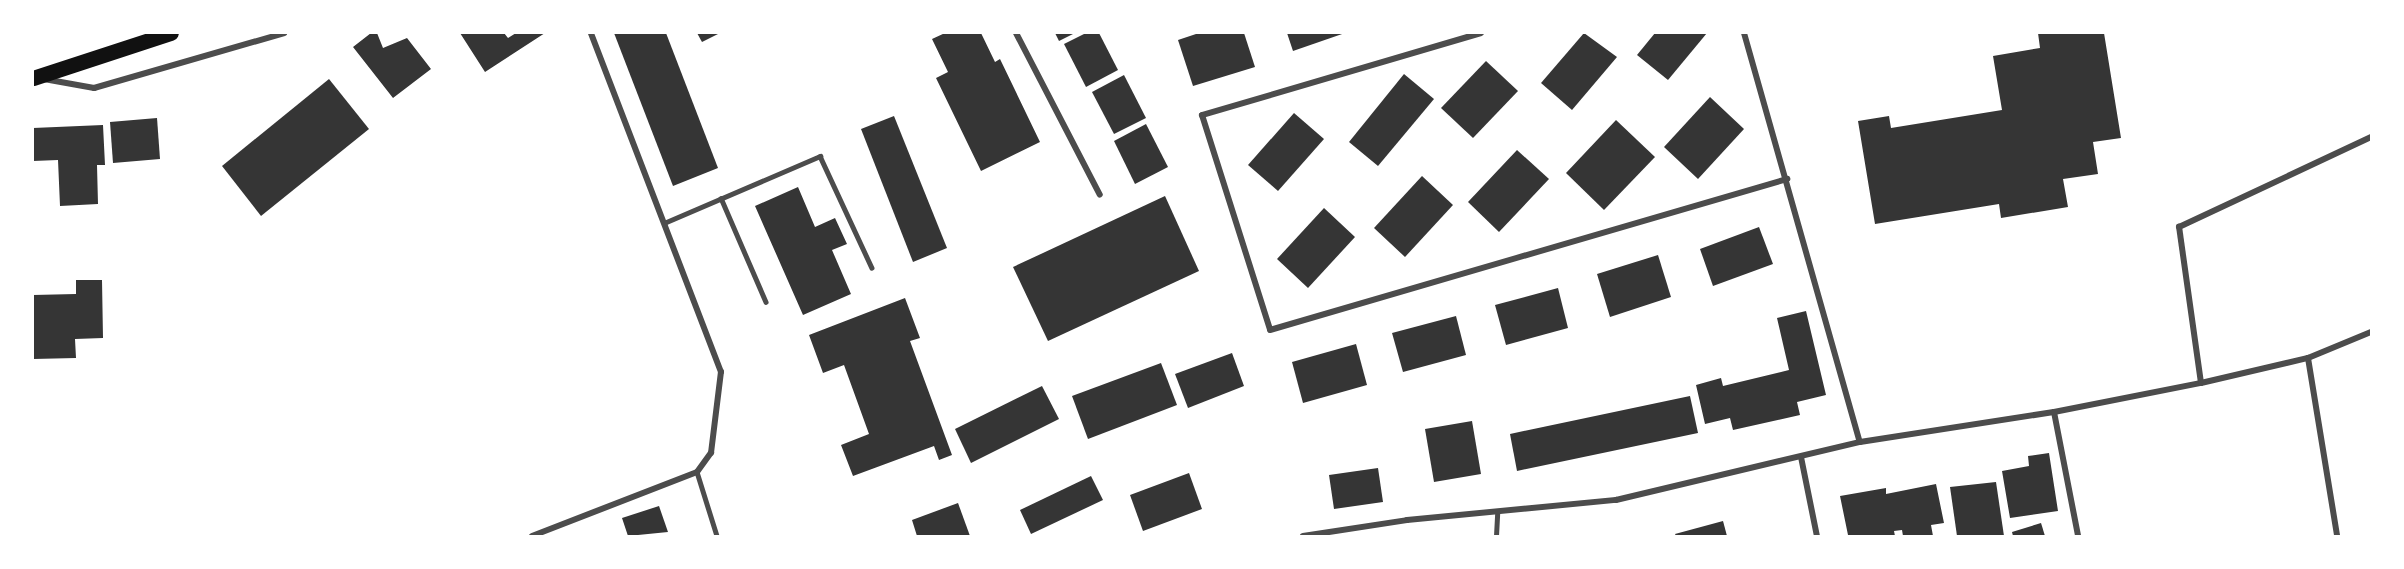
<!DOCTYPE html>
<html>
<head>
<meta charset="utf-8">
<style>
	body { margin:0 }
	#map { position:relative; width:2404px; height:569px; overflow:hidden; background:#fff; font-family:Raleway,sans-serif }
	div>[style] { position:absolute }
	.building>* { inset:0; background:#353535 }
	.service>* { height:4.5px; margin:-2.25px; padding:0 2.25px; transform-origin:2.25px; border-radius:2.25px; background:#4c4c4c }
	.minor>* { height:6px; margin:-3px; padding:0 3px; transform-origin:3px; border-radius:3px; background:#4c4c4c }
	.primary>* { height:15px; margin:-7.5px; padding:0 7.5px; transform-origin:7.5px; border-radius:7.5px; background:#111 }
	span { translate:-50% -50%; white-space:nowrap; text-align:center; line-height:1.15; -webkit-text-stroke:6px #fff; paint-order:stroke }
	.frame { position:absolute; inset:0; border:34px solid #fff; pointer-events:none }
</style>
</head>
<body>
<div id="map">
	<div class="building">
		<i style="clip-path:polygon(371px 33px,377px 33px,383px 48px,407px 38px,431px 69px,393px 98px,353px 47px)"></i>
		<i style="clip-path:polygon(460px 33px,504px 33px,508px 38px,516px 33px,545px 33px,485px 72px)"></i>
		<i style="clip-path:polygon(614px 33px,666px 33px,718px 168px,673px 186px)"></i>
		<i style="clip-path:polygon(697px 33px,720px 33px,702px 42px)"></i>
		<i style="clip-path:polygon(945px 33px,981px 33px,995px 62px,1000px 59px,1040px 142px,981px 171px,936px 78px,948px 72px,932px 39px)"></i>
		<i style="clip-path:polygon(1055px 33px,1075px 33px,1059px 41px)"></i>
		<i style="clip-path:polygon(1086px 33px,1099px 33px,1118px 70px,1086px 87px,1064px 44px)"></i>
		<i style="clip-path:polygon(1199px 33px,1244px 33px,1255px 67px,1193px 86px,1178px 40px)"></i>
		<i style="clip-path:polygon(1287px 33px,1345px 33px,1293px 51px)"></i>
		<i style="clip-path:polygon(1584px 33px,1617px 57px,1572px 110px,1541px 83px)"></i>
		<i style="clip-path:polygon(1655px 33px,1707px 33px,1668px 80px,1637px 55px)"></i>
		<i style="clip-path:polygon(2038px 33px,2104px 33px,2121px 138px,2093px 142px,2098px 174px,2063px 179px,2068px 207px,2001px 218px,1999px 204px,1875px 224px,1858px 121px,1889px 116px,1891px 128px,2002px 110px,1993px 56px,2040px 48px)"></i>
		<i style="clip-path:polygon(1486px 61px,1518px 91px,1473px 138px,1441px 108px)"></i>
		<i style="clip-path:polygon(1404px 74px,1434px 99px,1378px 166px,1349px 142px)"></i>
		<i style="clip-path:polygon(1124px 75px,1146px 118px,1114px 134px,1092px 92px)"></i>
		<i style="clip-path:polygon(329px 79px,369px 129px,261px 216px,222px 166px)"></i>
		<i style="clip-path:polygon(1710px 97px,1744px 129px,1698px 179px,1664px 147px)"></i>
		<i style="clip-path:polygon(1294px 113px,1324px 139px,1278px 191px,1248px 165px)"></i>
		<i style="clip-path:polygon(894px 116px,947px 248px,913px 262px,861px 129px)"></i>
		<i style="clip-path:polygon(157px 118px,160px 159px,113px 163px,110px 122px)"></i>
		<i style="clip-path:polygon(1616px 120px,1655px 157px,1604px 210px,1566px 173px)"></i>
		<i style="clip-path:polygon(1146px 124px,1168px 167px,1135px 184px,1114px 141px)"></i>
		<i style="clip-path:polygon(103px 125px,105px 165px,97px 165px,98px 204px,60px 206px,58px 160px,33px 161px,33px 128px)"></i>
		<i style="clip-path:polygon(1517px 150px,1549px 179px,1499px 232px,1468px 202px)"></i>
		<i style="clip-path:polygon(1422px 176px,1453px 205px,1405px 257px,1374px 228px)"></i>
		<i style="clip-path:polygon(798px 187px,815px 227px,835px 218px,847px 244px,832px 250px,851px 294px,803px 315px,755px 206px)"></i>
		<i style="clip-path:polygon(1165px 196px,1199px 271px,1048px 341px,1013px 267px)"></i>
		<i style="clip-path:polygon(1324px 208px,1355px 237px,1308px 288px,1277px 259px)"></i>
		<i style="clip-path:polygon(1759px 227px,1773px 264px,1713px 286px,1700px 249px)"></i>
		<i style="clip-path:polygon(1658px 255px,1671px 297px,1610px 317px,1597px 274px)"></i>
		<i style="clip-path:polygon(76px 280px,102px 280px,103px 338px,75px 339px,76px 358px,33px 359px,33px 295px,76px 294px)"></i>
		<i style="clip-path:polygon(1558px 288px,1568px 328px,1506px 345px,1495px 305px)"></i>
		<i style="clip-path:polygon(905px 298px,920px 338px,910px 341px,952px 455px,939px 460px,934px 446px,853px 476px,841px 445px,869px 434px,844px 365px,823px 373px,809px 335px)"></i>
		<i style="clip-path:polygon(1806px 311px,1826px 395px,1797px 402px,1800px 415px,1733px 430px,1730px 418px,1705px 424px,1696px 385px,1721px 378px,1723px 386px,1789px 370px,1777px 318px)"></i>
		<i style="clip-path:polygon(1456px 316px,1466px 355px,1403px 372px,1392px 333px)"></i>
		<i style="clip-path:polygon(1356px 344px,1367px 385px,1303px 403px,1292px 362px)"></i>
		<i style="clip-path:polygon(1232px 353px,1244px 386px,1188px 408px,1175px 374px)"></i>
		<i style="clip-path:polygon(1161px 363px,1177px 405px,1088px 439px,1072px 396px)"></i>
		<i style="clip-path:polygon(1042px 386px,1059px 419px,971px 463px,955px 429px)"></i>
		<i style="clip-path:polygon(1690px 396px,1698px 433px,1517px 471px,1510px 434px)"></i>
		<i style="clip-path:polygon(1472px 421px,1481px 474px,1434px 482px,1425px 429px)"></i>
		<i style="clip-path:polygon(2049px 453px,2058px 511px,2010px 518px,2002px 471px,2029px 466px,2028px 456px)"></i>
		<i style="clip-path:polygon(1378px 468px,1383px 502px,1334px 509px,1329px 475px)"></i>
		<i style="clip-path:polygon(1189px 473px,1202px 509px,1143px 531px,1130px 495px)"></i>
		<i style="clip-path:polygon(1091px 476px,1103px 500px,1031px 534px,1020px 510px)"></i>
		<i style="clip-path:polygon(1996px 482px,2004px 536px,1957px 536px,1950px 487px)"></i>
		<i style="clip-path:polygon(1936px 484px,1944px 523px,1931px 525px,1933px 536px,1903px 536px,1902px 530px,1894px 531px,1895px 536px,1848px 535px,1840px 496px,1886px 488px,1886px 494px)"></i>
		<i style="clip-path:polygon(958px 503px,970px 536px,917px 536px,912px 520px)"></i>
		<i style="clip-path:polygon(659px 506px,668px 532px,628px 536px,622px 518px)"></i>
		<i style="clip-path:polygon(1723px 521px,1727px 536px,1676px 536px,1675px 534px)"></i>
		<i style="clip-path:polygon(2041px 523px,2045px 536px,2013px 536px,2012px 532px)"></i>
	</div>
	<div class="service">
		<i style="left:721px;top:198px;width:113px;rotate:66.6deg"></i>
		<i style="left:664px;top:223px;width:170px;rotate:-23.2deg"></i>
		<i style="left:820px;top:156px;width:123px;rotate:65.1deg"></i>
		<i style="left:697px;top:472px;width:67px;rotate:72.6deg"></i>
		<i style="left:1496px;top:536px;width:22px;rotate:-87deg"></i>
	</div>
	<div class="minor">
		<i style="left:1016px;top:33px;width:182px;rotate:62.6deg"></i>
		<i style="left:1481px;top:33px;width:291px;rotate:163.6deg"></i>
		<i style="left:1202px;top:115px;width:225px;rotate:72.4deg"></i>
		<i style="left:1270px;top:330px;width:539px;rotate:-16.28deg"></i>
		<i style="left:1744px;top:33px;width:425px;rotate:74.2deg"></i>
		<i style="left:44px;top:79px;width:51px;rotate:10.2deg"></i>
		<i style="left:94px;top:88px;width:198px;rotate:-16.1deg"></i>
		<i style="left:2308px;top:358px;width:180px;rotate:80.7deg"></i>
		<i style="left:2201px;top:383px;width:158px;rotate:-98deg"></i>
		<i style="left:2179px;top:227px;width:212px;rotate:-25.1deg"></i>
		<i style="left:2054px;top:412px;width:126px;rotate:79deg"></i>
		<i style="left:1801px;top:457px;width:81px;rotate:78.6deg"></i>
		<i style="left:532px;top:536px;width:177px;rotate:-21.2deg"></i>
		<i style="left:697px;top:472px;width:24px;rotate:-54deg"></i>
		<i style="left:711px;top:453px;width:82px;rotate:-83deg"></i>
		<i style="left:721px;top:372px;width:363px;rotate:-111deg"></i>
		<i style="left:1303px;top:536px;width:105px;rotate:-8.7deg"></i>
		<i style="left:1407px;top:520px;width:210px;rotate:-5.5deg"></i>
		<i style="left:1616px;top:500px;width:251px;rotate:-13.4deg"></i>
		<i style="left:1860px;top:442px;width:196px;rotate:-8.8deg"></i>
		<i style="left:2054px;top:412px;width:150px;rotate:-11.2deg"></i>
		<i style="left:2201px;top:383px;width:110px;rotate:-13.2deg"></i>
		<i style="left:2308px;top:358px;width:68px;rotate:-22.4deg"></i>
	</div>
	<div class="primary">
		<i style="left:33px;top:78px;width:145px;rotate:-18.1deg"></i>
	</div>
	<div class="frame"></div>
</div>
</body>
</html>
